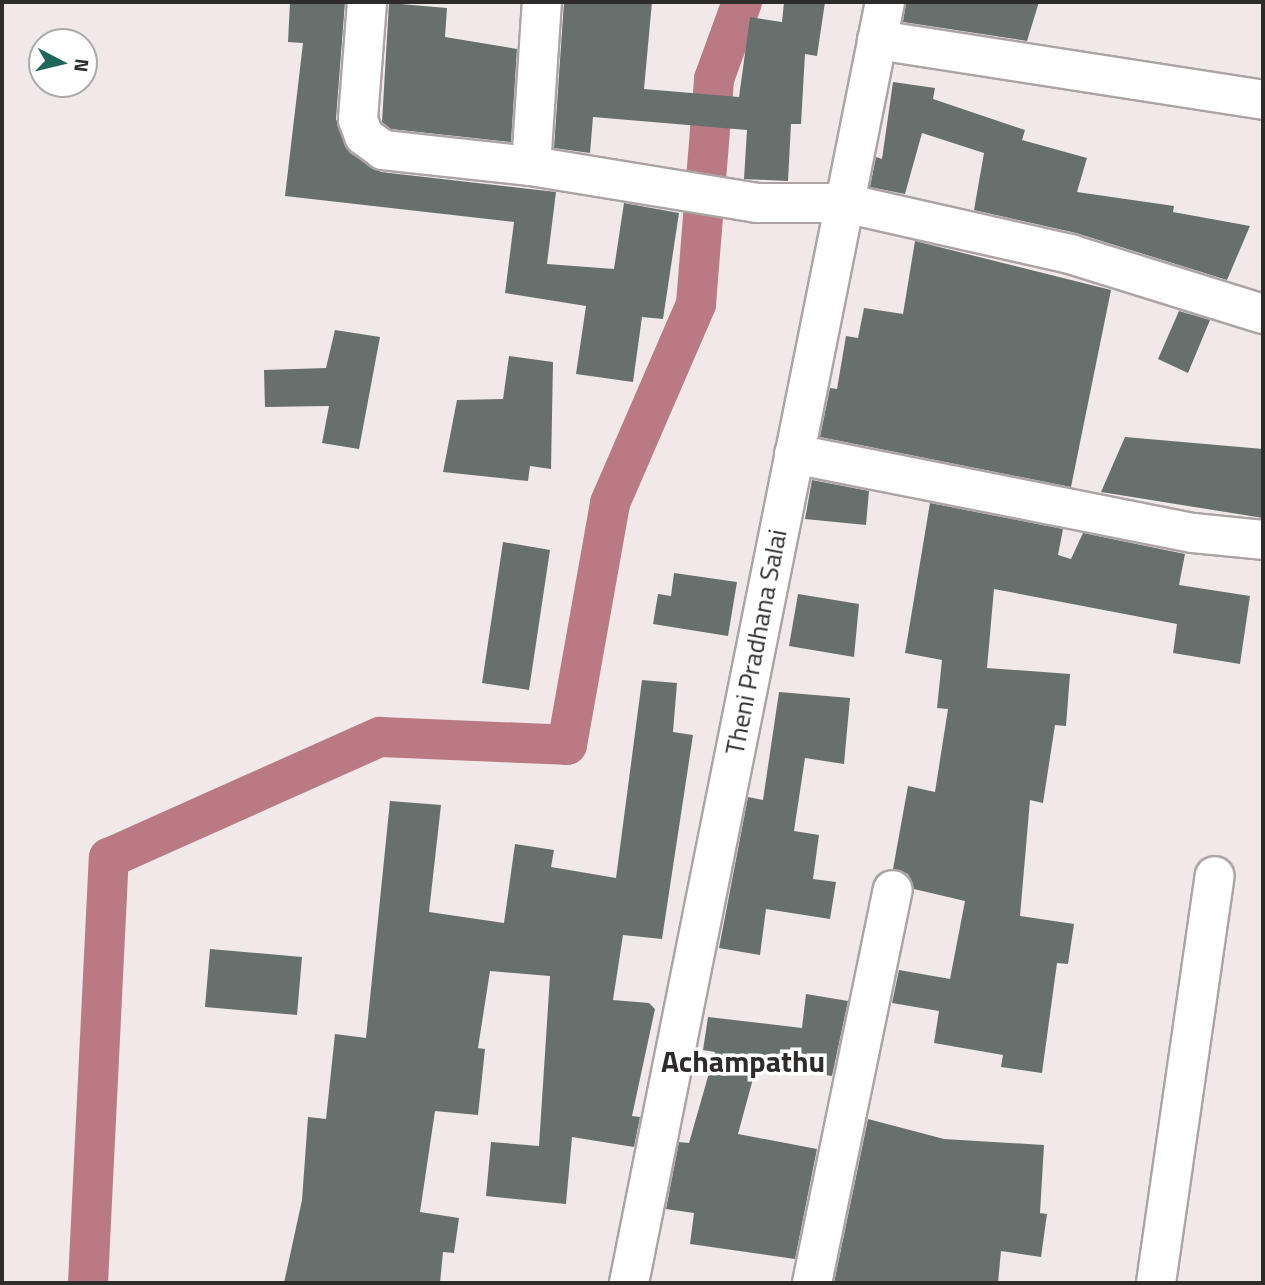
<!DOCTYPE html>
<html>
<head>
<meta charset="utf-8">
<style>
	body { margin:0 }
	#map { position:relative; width:1265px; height:1285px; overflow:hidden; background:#f1e8e9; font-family:"Titillium Web",sans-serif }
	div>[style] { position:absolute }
	.canal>* { height:40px; margin:-20px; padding:0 20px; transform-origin:20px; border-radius:20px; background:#b97a84 }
	.building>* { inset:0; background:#68706e }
	.roads { filter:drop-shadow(2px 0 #aca3a4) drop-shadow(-2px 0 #aca3a4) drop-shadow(0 2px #aca3a4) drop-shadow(0 -2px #aca3a4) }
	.minor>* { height:38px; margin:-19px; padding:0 19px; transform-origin:19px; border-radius:19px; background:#fff }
	.primary>* { height:38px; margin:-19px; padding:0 19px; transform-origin:19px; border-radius:19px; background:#fff }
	span { translate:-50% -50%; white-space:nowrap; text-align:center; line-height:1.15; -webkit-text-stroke:7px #fff; paint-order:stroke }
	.street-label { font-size:26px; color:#2e2b2b }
	.quarter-label { font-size:30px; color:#2e2b2b; font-weight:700 }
	.frame { position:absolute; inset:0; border:4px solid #2e2b2b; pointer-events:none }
	.north { position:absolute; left:28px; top:28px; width:70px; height:70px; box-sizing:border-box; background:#fff; border:2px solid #abaaaa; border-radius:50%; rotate:97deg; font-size:19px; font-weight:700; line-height:28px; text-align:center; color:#2e2b2b }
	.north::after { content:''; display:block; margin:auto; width:24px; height:32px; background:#1f665a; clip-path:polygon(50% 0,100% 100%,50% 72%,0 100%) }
</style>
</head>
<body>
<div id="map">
	<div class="canal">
		<i style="left:88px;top:1283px;width:426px;rotate:-87.2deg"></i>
		<i style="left:109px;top:858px;width:297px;rotate:-24.1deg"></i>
		<i style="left:380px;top:737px;width:187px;rotate:2.4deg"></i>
		<i style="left:567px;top:745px;width:246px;rotate:-79.9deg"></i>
		<i style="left:610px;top:503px;width:217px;rotate:-66.6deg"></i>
		<i style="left:696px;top:304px;width:226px;rotate:-85.4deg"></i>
		<i style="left:714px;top:79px;width:82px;rotate:-70deg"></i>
	</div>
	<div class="building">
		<i style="clip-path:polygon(290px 2px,345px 2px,336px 119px,350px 153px,381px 172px,556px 192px,547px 264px,614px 269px,624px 203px,679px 213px,663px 319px,642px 317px,633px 382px,576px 374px,586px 306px,505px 293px,514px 222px,285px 196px,303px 43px,288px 42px)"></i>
		<i style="clip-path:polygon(564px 2px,652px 2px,644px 89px,739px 97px,750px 17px,782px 22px,784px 2px,825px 2px,817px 56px,805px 54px,801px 124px,791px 124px,788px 181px,744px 179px,747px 130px,593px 117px,590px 153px,554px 148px)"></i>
		<i style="clip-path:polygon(906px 2px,1039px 2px,1027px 41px,903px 22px)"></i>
		<i style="clip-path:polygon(389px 3px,447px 8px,445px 37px,517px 49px,511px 142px,391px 129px,382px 122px)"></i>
		<i style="clip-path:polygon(893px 82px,935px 88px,933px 99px,1025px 130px,1022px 140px,1087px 158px,1077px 192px,1174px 206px,1173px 212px,1250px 226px,1227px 280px,1076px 233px,974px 210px,984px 153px,922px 133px,905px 194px,870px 187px,876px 157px,882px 159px)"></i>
		<i style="clip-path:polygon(915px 241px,1111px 290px,1071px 487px,820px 437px,830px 388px,837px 389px,846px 336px,858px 338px,864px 308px,903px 314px)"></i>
		<i style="clip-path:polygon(1179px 311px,1210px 320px,1188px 373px,1158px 359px)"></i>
		<i style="clip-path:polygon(335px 330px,380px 337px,359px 449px,322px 443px,329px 406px,265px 407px,264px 370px,326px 368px)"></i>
		<i style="clip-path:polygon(509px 356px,553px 362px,551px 469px,530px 466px,528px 481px,443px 472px,457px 400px,503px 399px)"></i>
		<i style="clip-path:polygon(1125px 437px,1263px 449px,1263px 518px,1101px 492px)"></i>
		<i style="clip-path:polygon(812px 480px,869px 491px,866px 525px,805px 519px)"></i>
		<i style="clip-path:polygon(930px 503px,1063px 529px,1058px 555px,1071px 559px,1083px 533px,1185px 554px,1179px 585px,1250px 596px,1240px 664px,1173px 653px,1177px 624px,994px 589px,987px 668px,1070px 674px,1066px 726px,1055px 725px,1043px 803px,1030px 800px,1020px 916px,1074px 924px,1068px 964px,1057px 963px,1042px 1073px,1001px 1067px,1003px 1055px,934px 1043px,939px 1011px,892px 1003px,899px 970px,950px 979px,965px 901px,914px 889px,908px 874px,893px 869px,908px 786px,935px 792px,948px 709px,937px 708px,942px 660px,905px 653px)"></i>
		<i style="clip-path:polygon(503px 542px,550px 550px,529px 690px,482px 683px)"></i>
		<i style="clip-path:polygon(674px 573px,737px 582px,728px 636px,653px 624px,658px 594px,671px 596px)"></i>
		<i style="clip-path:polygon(798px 594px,859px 604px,854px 657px,789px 646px)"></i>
		<i style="clip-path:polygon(642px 680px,677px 683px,673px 732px,693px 735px,662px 939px,623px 935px,613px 1000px,649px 1003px,655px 1009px,632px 1116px,640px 1117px,634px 1147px,572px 1137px,566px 1204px,486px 1196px,491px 1142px,539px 1146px,550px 976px,490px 971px,478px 1048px,485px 1049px,478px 1115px,435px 1111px,420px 1212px,459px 1218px,454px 1253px,443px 1252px,440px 1283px,284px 1283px,302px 1200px,308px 1117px,326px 1119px,335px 1034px,366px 1038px,390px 801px,441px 805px,429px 912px,504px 923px,515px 844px,554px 850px,551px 867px,616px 878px)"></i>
		<i style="clip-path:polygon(779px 692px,850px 698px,844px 764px,805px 758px,794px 831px,819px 835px,813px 879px,836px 882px,830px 919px,766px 909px,760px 955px,719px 948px,748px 797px,763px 800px)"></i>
		<i style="clip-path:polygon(210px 949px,302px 957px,297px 1015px,205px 1007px)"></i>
		<i style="clip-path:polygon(806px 994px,848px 1001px,832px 1076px,757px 1064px,738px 1134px,817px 1149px,795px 1259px,690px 1244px,694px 1213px,666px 1209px,679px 1142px,689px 1143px,715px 1052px,703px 1050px,708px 1017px,802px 1028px)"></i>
		<i style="clip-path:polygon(868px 1119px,944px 1139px,1044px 1145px,1040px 1213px,1047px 1214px,1041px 1257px,1001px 1251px,998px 1283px,834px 1283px)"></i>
	</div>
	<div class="roads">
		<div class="minor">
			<i style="left:367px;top:2px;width:118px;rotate:94.4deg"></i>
			<i style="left:358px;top:120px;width:17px;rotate:69deg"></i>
			<i style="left:364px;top:136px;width:24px;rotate:36deg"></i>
			<i style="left:383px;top:150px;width:149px;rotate:6.2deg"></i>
			<i style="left:531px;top:166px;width:228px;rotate:9.3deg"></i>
			<i style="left:756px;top:203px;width:88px"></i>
			<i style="left:844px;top:203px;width:232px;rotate:12.7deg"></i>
			<i style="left:1070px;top:254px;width:202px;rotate:17.3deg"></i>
			<i style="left:877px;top:40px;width:391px;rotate:8.8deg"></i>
			<i style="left:531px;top:166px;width:164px;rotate:-86.2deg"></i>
			<i style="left:794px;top:454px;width:407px;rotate:11.2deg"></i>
			<i style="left:1193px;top:533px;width:70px;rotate:5.7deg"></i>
			<i style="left:812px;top:1283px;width:401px;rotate:-78.4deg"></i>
			<i style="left:1156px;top:1283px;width:411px;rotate:-81.8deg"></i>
		</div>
		<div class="primary">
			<i style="left:629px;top:1283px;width:1306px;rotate:-78.7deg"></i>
		</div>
	</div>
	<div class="street-label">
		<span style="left:756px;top:642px;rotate:-79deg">Theni Pradhana Salai</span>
	</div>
	<div class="quarter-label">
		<span style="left:743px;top:1061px">Achampathu</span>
	</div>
	<div class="frame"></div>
	<div class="north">N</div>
</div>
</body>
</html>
